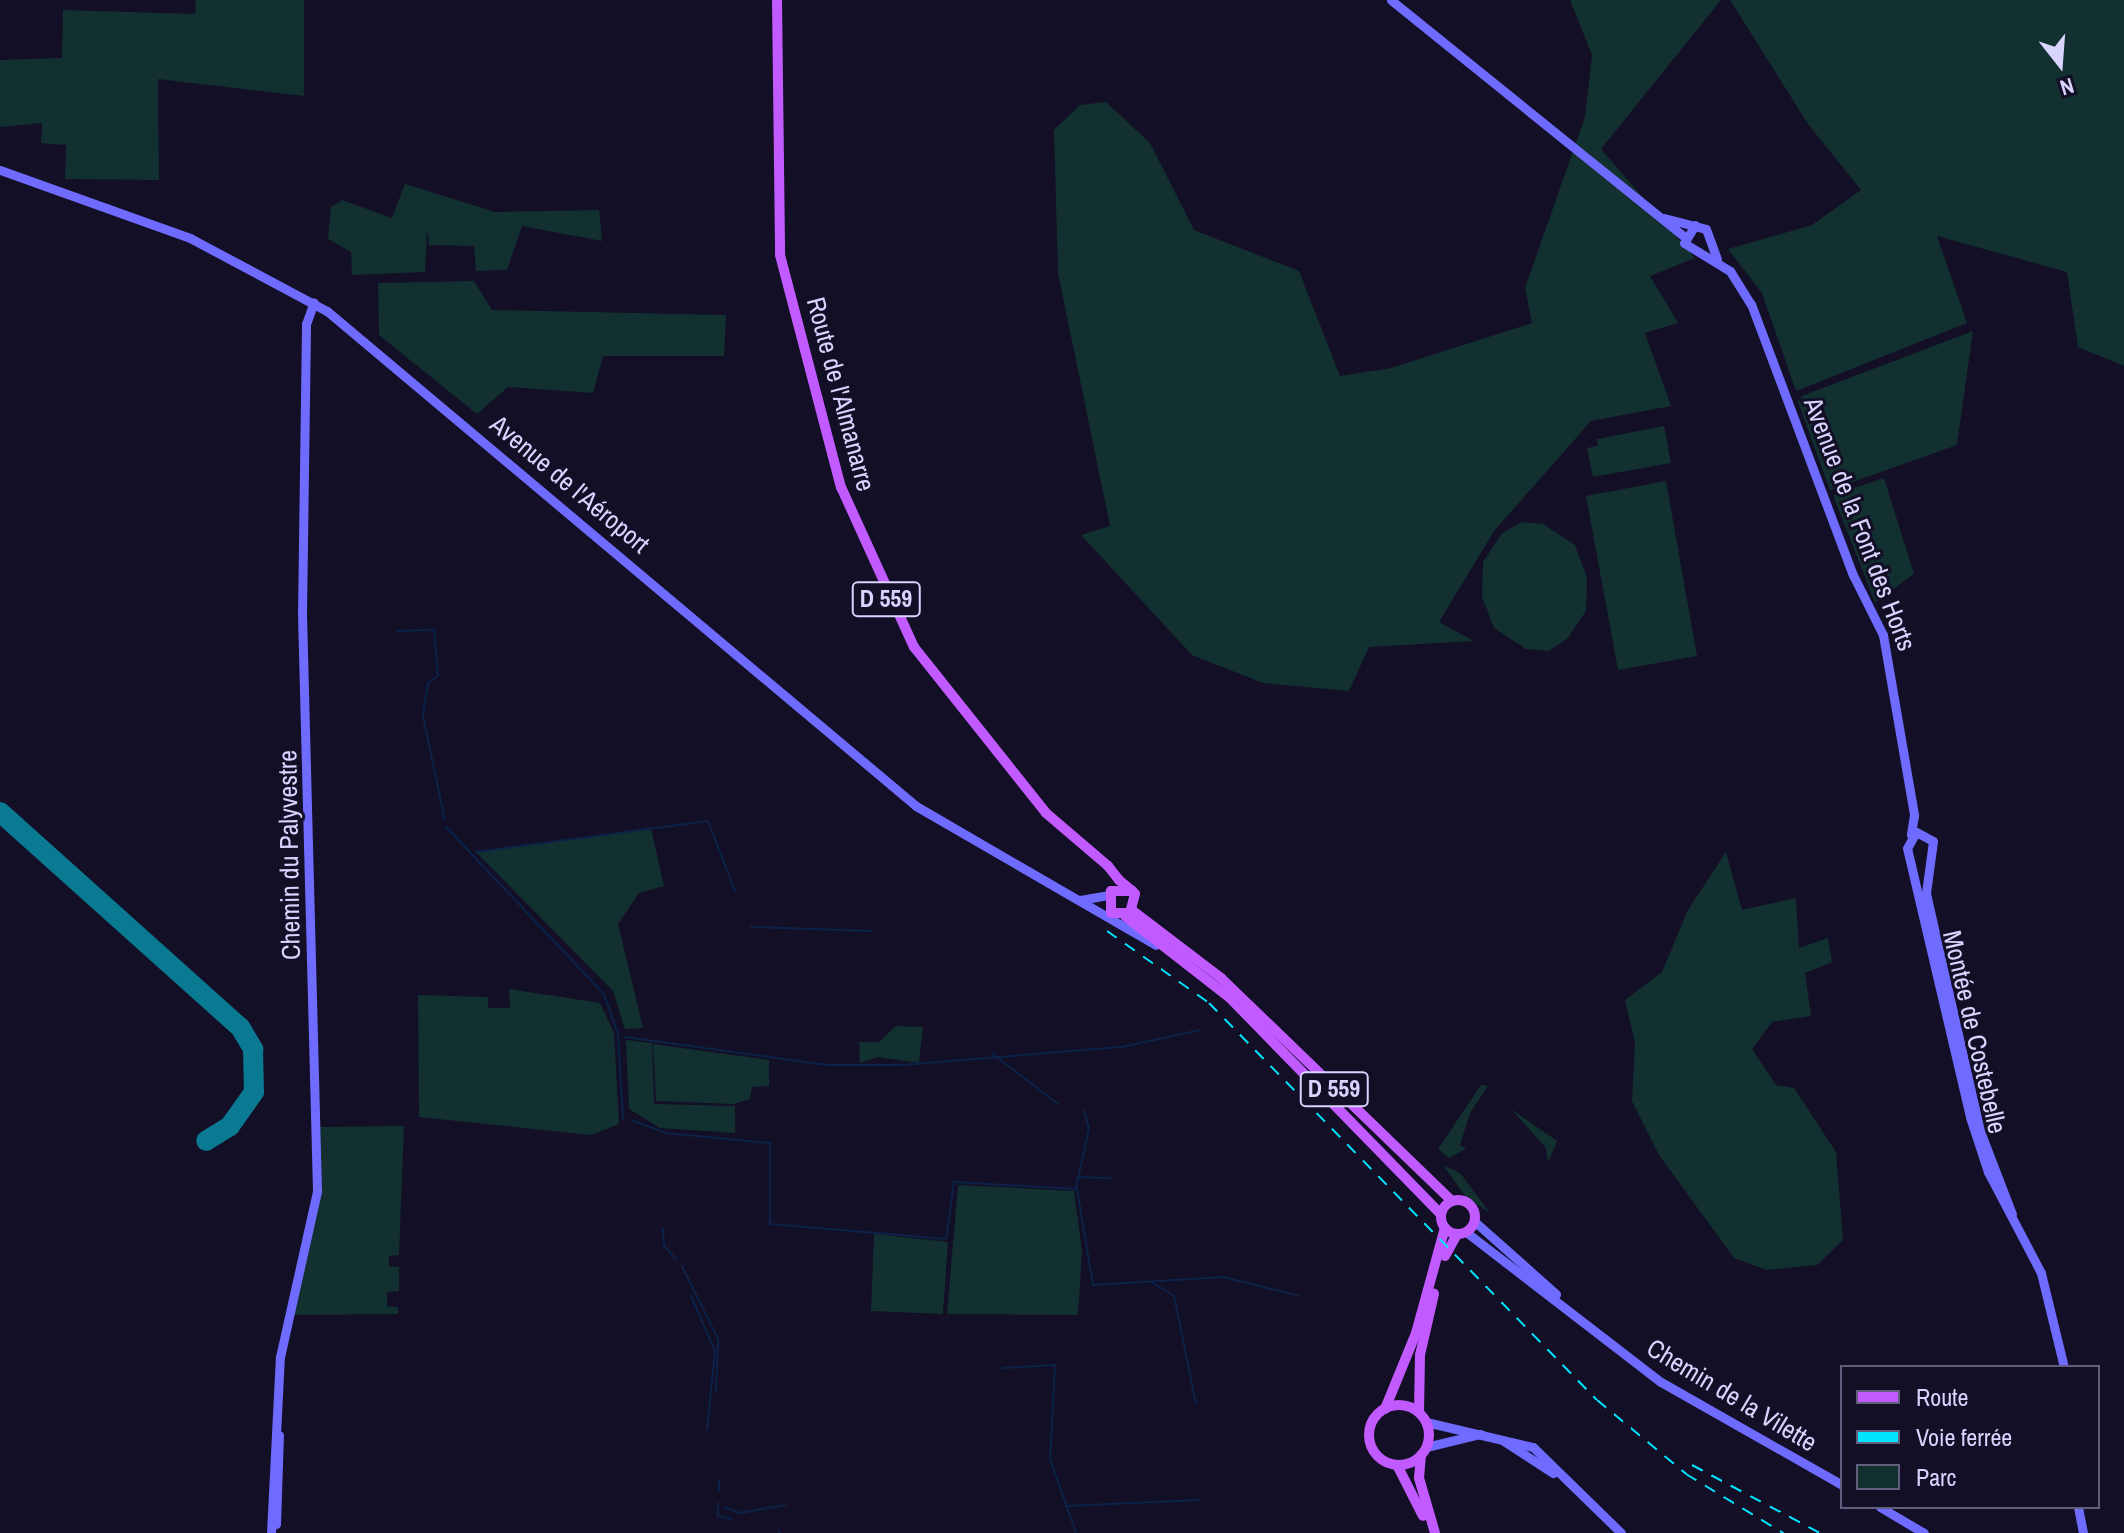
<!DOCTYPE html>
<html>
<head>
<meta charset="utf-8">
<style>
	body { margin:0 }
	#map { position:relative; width:2124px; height:1533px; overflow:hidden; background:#130f26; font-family:"Archivo Narrow",sans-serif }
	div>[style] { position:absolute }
	.green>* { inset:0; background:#12302f }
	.stream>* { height:2px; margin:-1px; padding:0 1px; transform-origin:1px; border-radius:1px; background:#0c2248 }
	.taxiway>* { height:20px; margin:-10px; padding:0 10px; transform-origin:10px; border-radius:10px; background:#0a7a92 }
	.secondary>* { height:9px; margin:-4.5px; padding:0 4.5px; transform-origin:4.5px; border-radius:4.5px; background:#6f6bff }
	.primary>* { height:10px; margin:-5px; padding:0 5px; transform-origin:5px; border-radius:5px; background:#c25bff }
	.primary>.ring { margin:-5px; padding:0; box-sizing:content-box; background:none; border:10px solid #c25bff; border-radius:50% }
	.rail>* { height:2px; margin-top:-1px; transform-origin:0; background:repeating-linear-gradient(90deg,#00e5ff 0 12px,transparent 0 22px) }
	span { translate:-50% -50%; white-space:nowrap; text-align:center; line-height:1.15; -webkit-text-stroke:6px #130f26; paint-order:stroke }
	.shield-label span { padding:2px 6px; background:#130f26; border:2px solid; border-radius:6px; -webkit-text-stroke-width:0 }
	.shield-label { font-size:24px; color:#d9d4ff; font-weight:700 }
	.street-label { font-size:26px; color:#d9d4ff }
	.legend { position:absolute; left:1840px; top:1365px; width:260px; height:144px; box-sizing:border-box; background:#130f26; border:2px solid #625e7d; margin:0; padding:10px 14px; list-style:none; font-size:24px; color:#d9d4ff }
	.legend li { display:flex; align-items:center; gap:16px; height:40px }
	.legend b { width:40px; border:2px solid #625e7d }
	.north { position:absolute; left:2020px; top:24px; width:80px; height:80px; -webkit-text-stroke:6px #130f26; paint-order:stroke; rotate:163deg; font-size:22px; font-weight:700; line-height:32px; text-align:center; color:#d9d4ff }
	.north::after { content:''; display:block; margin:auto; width:28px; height:36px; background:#d9d4ff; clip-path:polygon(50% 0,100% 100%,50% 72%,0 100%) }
</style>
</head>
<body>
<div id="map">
	<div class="green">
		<i style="clip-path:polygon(196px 0,304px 0,304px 96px,158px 79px,159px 180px,65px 179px,66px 145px,41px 143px,42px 123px,0 127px,0 60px,62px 58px,63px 10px,195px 14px)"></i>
		<i style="clip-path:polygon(1570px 0,1721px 0,1601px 149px,1695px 258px,1650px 276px,1678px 323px,1645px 333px,1671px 406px,1591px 421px,1494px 531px,1439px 622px,1474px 641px,1369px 647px,1349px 691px,1263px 683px,1192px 655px,1081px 535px,1110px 526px,1058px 273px,1054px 130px,1080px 105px,1106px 102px,1150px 143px,1194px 230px,1299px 271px,1340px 376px,1391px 368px,1532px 323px,1525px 288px,1585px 117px,1592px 55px)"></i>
		<i style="clip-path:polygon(1730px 0,2124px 0,2124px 366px,2078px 347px,2067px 272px,1937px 236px,1967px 323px,1796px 391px,1762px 293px,1728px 249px,1812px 225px,1861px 190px,1808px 124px)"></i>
		<i style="clip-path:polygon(405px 184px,495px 212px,599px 210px,602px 241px,522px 226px,507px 270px,476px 271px,474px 246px,429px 245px,427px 228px,425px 272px,352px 275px,351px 252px,328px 239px,331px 207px,342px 200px,392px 218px)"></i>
		<i style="clip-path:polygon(474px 281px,492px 310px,726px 315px,724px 356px,603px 356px,593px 393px,508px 387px,477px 414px,379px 335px,378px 283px)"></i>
		<i style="clip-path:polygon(1973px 331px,1957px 445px,1830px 490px,1798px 402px,1802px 396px)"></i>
		<i style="clip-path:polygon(1664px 426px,1671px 463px,1593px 477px,1587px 448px,1598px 446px,1597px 439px)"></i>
		<i style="clip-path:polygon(1884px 478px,1914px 574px,1875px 602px,1833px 495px)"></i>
		<i style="clip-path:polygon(1666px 481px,1697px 656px,1618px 670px,1586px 496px)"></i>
		<i style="clip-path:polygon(1522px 522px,1543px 524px,1575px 545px,1587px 578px,1586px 611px,1568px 638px,1549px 651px,1526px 649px,1494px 628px,1482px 597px,1483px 562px,1502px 533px)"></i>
		<i style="clip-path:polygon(651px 828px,664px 886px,639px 893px,618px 924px,643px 1028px,625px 1029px,613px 991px,476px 852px)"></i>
		<i style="clip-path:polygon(1726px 852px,1742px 910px,1796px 898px,1799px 948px,1828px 938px,1832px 962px,1805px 973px,1811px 1016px,1772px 1022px,1752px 1049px,1776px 1085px,1794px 1088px,1836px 1152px,1843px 1240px,1817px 1265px,1767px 1270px,1734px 1258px,1659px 1155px,1632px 1101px,1635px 1043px,1625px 1000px,1662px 972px,1688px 910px)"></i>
		<i style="clip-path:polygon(509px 989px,600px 1003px,614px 1033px,619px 1124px,591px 1135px,419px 1117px,418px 995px,488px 997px,488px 1008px,510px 1008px)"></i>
		<i style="clip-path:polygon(896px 1026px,923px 1027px,919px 1063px,878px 1057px,860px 1063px,859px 1042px,879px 1042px)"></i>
		<i style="clip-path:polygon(626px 1040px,652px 1043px,654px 1104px,735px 1106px,735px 1133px,660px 1128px,629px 1109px)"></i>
		<i style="clip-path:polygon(653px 1044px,769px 1060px,769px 1086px,752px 1087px,750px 1099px,734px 1104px,656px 1101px)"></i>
		<i style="clip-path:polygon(1481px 1085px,1488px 1086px,1470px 1113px,1460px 1145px,1466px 1149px,1449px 1158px,1438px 1149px)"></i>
		<i style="clip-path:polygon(1511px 1109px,1557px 1141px,1548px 1162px,1546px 1148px)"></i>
		<i style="clip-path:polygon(404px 1126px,399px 1255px,389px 1256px,389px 1266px,399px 1267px,399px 1291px,387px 1292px,387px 1306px,398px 1307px,398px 1314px,294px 1315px,320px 1191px,319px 1127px)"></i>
		<i style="clip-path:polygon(1443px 1165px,1460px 1173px,1490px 1213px,1465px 1196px)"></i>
		<i style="clip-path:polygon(958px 1185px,1074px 1191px,1082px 1251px,1078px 1315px,947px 1314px)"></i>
		<i style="clip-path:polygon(874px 1234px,948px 1242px,943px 1314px,871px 1311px)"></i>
	</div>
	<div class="stream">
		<i style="left:398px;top:631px;width:36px;rotate:-2deg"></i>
		<i style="left:434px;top:630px;width:46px;rotate:85deg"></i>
		<i style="left:438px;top:676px;width:12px;rotate:145deg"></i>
		<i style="left:428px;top:683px;width:33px;rotate:99deg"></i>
		<i style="left:423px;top:716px;width:106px;rotate:78.1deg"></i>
		<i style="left:446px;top:827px;width:230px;rotate:46.6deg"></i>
		<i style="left:604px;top:994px;width:42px;rotate:70.7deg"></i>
		<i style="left:618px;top:1034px;width:85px;rotate:86.6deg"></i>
		<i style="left:476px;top:852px;width:234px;rotate:-7.6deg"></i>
		<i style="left:708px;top:821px;width:75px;rotate:68.9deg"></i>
		<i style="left:751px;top:927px;width:120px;rotate:1.9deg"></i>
		<i style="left:625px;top:1037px;width:204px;rotate:7.9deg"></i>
		<i style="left:827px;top:1065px;width:74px"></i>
		<i style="left:901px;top:1065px;width:222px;rotate:-4.7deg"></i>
		<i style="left:1122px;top:1047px;width:80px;rotate:-12.3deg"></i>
		<i style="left:993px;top:1054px;width:82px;rotate:37.6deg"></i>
		<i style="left:631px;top:1120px;width:37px;rotate:20deg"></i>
		<i style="left:666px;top:1133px;width:104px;rotate:5.5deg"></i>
		<i style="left:770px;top:1143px;width:81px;rotate:90deg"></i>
		<i style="left:770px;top:1224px;width:177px;rotate:4.9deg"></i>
		<i style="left:946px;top:1239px;width:58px;rotate:-82deg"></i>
		<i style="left:954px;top:1182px;width:123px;rotate:3.3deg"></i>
		<i style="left:1077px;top:1189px;width:97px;rotate:80.5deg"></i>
		<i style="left:1093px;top:1285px;width:130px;rotate:-3.5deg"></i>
		<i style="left:1223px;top:1277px;width:78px;rotate:14deg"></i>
		<i style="left:1077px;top:1177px;width:34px;rotate:2deg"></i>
		<i style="left:1076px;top:1188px;width:61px;rotate:-77.8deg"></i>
		<i style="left:1089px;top:1128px;width:18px;rotate:-106deg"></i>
		<i style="left:663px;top:1228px;width:18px;rotate:87deg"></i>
		<i style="left:664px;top:1246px;width:18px;rotate:47deg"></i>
		<i style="left:682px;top:1266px;width:81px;rotate:63.7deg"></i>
		<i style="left:718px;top:1339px;width:53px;rotate:92.2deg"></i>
		<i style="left:1153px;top:1283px;width:25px;rotate:32deg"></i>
		<i style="left:1174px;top:1296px;width:110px;rotate:78.5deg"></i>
		<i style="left:691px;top:1296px;width:60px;rotate:66.4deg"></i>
		<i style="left:715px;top:1351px;width:79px;rotate:95.8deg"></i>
		<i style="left:1003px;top:1368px;width:52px;rotate:-3.3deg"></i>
		<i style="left:1055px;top:1365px;width:94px;rotate:93deg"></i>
		<i style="left:1050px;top:1459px;width:78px;rotate:70.6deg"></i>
		<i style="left:719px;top:1490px;width:9px;rotate:-90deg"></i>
		<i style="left:718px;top:1503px;width:13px;rotate:90deg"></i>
		<i style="left:718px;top:1516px;width:13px;rotate:13deg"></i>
		<i style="left:1066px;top:1506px;width:134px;rotate:-2.6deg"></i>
		<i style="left:725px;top:1507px;width:16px;rotate:22deg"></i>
		<i style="left:740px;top:1513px;width:46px;rotate:-10.1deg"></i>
		<i style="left:779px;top:1531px;width:2px;rotate:90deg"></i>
	</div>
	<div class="taxiway">
		<i style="left:0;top:812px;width:322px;rotate:41.9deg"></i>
		<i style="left:240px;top:1027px;width:26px;rotate:59deg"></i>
		<i style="left:253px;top:1049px;width:43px;rotate:88.7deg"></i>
		<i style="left:254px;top:1092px;width:42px;rotate:125.2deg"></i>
		<i style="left:230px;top:1126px;width:28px;rotate:148deg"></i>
	</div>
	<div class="secondary">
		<i style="left:1391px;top:0;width:375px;rotate:38.9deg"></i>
		<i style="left:0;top:170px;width:202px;rotate:19.7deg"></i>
		<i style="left:190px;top:238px;width:155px;rotate:28.1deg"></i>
		<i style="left:327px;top:311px;width:769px;rotate:40.04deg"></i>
		<i style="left:916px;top:806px;width:277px;rotate:30.1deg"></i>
		<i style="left:1664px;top:218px;width:43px;rotate:14.7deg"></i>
		<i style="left:1706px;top:229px;width:32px;rotate:70deg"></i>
		<i style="left:1695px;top:225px;width:21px;rotate:121deg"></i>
		<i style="left:1684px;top:243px;width:54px;rotate:31.3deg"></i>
		<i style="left:1730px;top:271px;width:39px;rotate:58deg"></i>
		<i style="left:1751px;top:304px;width:290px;rotate:69.4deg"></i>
		<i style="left:1853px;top:575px;width:67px;rotate:63.4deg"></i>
		<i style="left:1883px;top:635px;width:183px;rotate:80.2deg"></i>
		<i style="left:1914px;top:815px;width:20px;rotate:99deg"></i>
		<i style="left:1080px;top:900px;width:28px;rotate:-10deg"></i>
		<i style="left:2012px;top:1214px;width:89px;rotate:-111.1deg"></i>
		<i style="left:1980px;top:1131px;width:244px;rotate:-102.8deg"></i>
		<i style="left:1926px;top:893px;width:52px;rotate:-82.3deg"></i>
		<i style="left:1933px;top:841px;width:19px;rotate:-152deg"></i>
		<i style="left:1916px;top:832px;width:18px;rotate:119deg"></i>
		<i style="left:1907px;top:848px;width:276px;rotate:76.8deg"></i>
		<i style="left:1970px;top:1117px;width:58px;rotate:71.9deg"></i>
		<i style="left:1988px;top:1172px;width:114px;rotate:62.3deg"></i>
		<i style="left:2041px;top:1273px;width:97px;rotate:76.3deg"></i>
		<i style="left:1474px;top:1221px;width:110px;rotate:41.7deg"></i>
		<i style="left:1466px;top:1232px;width:246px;rotate:37.6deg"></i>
		<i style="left:1661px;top:1382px;width:208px;rotate:29.6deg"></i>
		<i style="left:1426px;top:1422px;width:110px;rotate:13.2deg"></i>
		<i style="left:1533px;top:1447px;width:123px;rotate:44.3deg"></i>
		<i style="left:1502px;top:1440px;width:61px;rotate:32.9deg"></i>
		<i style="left:1426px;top:1447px;width:56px;rotate:-13.5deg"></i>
		<i style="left:1880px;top:1507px;width:51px;rotate:30.6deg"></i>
		<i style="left:2078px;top:1507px;width:26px;rotate:79deg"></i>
		<i style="left:276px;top:1524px;width:89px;rotate:-88.1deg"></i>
		<i style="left:271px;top:1533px;width:176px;rotate:-87.1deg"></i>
		<i style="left:280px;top:1357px;width:170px;rotate:-77.4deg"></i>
		<i style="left:317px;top:1191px;width:577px;rotate:-91.49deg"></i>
		<i style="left:302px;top:614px;width:290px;rotate:-89.2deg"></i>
		<i style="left:306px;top:324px;width:23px;rotate:-70deg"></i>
	</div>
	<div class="primary">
		<i style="left:777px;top:0;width:255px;rotate:89.3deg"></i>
		<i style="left:780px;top:255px;width:240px;rotate:75.3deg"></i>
		<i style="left:841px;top:487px;width:176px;rotate:65.5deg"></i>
		<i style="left:914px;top:647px;width:212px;rotate:51.5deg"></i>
		<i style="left:1046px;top:813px;width:82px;rotate:40.5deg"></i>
		<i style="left:1108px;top:866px;width:18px;rotate:52deg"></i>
		<i style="left:1119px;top:880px;width:17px;rotate:40deg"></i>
		<i style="left:1132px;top:891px;width:4px;rotate:45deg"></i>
		<i style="left:1135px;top:894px;width:20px;rotate:105deg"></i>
		<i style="left:1130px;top:913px;width:19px;rotate:180deg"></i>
		<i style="left:1111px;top:913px;width:22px;rotate:-90deg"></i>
		<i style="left:1111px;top:891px;width:21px"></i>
		<i style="left:1133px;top:911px;width:111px;rotate:37.3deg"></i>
		<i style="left:1221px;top:978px;width:321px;rotate:44deg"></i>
		<i style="left:1125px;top:916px;width:133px;rotate:38deg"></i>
		<i style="left:1230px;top:998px;width:302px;rotate:45.7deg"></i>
		<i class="ring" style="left:1441px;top:1200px;width:24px;height:24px"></i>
		<i style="left:1445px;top:1256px;width:25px;rotate:-61deg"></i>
		<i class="ring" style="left:1369px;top:1405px;width:50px;height:50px"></i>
		<i style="left:1385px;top:1409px;width:82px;rotate:-67.8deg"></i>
		<i style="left:1416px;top:1333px;width:109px;rotate:-74.6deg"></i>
		<i style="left:1419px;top:1412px;width:57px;rotate:-89deg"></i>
		<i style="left:1420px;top:1355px;width:63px;rotate:-77.1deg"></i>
		<i style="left:1421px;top:1455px;width:23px;rotate:95deg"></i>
		<i style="left:1419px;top:1478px;width:57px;rotate:73.8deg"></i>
		<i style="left:1397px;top:1465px;width:57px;rotate:63deg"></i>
	</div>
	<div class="rail">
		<i style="left:1107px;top:931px;width:125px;rotate:35.2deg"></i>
		<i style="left:1209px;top:1003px;width:555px;rotate:45.66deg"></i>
		<i style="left:1597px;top:1400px;width:116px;rotate:39.7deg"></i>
		<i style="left:1686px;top:1474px;width:114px;rotate:31.3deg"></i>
		<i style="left:1692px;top:1465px;width:145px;rotate:28deg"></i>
	</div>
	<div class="shield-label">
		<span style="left:886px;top:599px">D 559</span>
		<span style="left:1334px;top:1089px">D 559</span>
	</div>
	<div class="street-label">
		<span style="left:841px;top:394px;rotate:75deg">Route de l'Almanarre</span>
		<span style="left:570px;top:484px;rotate:40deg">Avenue de l'Aéroport</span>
		<span style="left:1860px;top:524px;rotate:69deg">Avenue de la Font des Horts</span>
		<span style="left:289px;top:855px;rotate:-91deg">Chemin du Palyvestre</span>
		<span style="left:1975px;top:1032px;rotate:77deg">Montée de Costebelle</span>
		<span style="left:1732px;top:1395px;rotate:31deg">Chemin de la Vilette</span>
	</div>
	<ul class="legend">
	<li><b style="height:10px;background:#c25bff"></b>Route</li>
	<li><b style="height:10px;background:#00e5ff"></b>Voie ferrée</li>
	<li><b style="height:22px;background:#12302f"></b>Parc</li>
	</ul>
	<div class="north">N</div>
</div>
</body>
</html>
